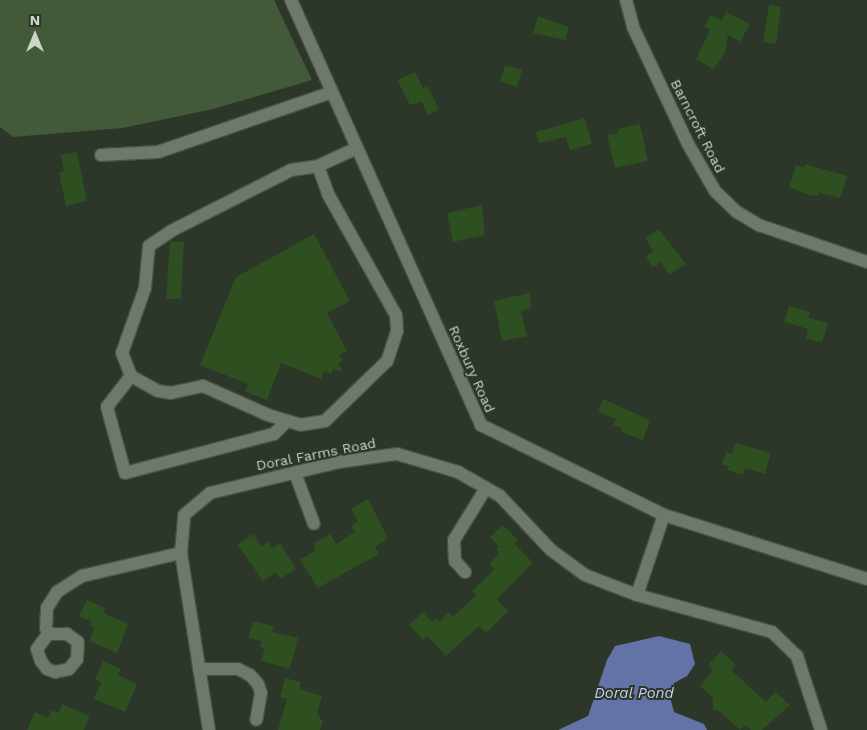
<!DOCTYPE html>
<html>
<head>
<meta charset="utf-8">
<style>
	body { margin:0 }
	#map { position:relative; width:867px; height:730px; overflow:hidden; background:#2c3629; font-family:"Work Sans",sans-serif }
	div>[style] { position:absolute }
	.green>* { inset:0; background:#435a3a }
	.water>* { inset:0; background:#6373a7 }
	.building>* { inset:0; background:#2e4f20 }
	.roads { filter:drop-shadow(1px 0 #495145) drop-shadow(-1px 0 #495145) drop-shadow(0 1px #495145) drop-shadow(0 -1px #495145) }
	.minor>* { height:12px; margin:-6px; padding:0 6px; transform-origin:6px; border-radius:6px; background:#6e796a }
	span { translate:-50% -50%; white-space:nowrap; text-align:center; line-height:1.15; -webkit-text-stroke:4px #2c3629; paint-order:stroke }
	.street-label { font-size:14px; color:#cdd4cb }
	.water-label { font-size:15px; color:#c6d1f0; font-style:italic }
	.north { position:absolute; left:10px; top:10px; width:50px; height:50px; -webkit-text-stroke:4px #2c3629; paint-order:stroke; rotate:0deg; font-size:14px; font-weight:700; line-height:20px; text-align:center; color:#cdd4cb }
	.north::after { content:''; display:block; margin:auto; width:18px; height:22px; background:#cdd4cb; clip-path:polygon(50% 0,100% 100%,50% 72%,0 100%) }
</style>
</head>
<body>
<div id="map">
	<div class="green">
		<i style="clip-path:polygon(0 0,274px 0,312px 80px,213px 109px,123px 128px,13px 137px,0 127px)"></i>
	</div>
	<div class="water">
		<i style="clip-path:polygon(659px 636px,690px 644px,695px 664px,687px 676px,674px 683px,670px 697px,674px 712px,704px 724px,707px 730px,558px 730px,588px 716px,607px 660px,615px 646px)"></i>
	</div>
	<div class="building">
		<i style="clip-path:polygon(769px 5px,781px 7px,776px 44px,763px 42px)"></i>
		<i style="clip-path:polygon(726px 12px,750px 24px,740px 42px,728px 35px,725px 53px,713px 69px,696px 59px,710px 30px,704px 27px,711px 15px,722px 20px)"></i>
		<i style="clip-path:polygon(538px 16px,569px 27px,565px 40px,533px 33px)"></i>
		<i style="clip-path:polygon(505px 65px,522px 70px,517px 87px,500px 81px)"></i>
		<i style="clip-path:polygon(415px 72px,423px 88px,428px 86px,439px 110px,428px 115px,422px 102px,410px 105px,397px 80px)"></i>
		<i style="clip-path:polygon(585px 118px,592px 144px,570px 150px,566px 137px,539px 143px,536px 132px)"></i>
		<i style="clip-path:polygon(640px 124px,648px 161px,615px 168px,607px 135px,618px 133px,618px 129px)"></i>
		<i style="clip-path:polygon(77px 152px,87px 201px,66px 206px,59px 172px,64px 171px,61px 155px)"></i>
		<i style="clip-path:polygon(805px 164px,847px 176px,840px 198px,819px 193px,818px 196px,809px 195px,789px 187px,796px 165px,804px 168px)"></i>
		<i style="clip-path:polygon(482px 205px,485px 235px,453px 242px,447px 213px)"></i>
		<i style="clip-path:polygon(659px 229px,686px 264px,669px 275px,661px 262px,653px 268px,646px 256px,653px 251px,645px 238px)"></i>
		<i style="clip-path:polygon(314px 234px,350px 301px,327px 313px,347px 351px,339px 355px,343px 361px,338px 363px,343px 372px,333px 369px,331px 374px,324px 371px,321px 379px,281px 363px,267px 400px,245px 391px,248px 384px,200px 365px,236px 277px)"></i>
		<i style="clip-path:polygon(170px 242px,184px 242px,181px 299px,166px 299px)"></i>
		<i style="clip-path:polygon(529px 293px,532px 308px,521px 311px,527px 336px,502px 341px,494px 301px)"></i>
		<i style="clip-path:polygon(789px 306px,810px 312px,808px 318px,828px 323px,822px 343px,806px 338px,808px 329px,784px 322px)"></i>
		<i style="clip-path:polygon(603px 399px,650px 420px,643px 440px,621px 432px,622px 428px,613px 425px,616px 419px,598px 412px)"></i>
		<i style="clip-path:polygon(736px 443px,771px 453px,765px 474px,745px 468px,743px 475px,727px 470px,729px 466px,722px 464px,726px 452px,732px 454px)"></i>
		<i style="clip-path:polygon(368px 499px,388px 538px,375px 547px,379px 554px,318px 588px,300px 560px,316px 550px,313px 544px,330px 534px,336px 544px,355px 532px,351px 526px,358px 521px,351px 509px)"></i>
		<i style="clip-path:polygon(503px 525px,518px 540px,514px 543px,533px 563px,497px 599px,508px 611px,486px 633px,479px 626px,446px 656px,427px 636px,423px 640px,409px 625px,423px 612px,432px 622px,436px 618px,439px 622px,449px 612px,453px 617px,476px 595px,472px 591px,495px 569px,489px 564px,499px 554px,496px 550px,499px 547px,490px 537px)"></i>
		<i style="clip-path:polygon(254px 534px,261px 546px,268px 542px,272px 548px,280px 543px,296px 569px,280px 579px,276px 572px,263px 581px,237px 544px)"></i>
		<i style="clip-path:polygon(87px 600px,105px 608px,104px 613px,128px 624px,117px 653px,89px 641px,95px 628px,90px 626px,92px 622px,79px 616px)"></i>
		<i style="clip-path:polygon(253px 621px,274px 626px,272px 632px,298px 638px,290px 669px,261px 661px,265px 648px,260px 647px,261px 641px,248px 638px)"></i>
		<i style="clip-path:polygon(721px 651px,736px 665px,731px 670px,766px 702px,775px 692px,790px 705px,762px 730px,751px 730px,746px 725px,740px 730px,718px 710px,713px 710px,713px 698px,700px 686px,713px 670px,708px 665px)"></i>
		<i style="clip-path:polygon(103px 661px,121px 669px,118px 675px,137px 684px,125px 712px,94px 699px,101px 682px,95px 679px)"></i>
		<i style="clip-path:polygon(285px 678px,301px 682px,299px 689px,322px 696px,317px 713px,323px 722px,320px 730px,278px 730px,287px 699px,280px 697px)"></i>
		<i style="clip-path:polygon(62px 704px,90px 716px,84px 730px,27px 730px,35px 712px,48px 718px,52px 710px,59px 713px)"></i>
	</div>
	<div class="roads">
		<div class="minor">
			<i style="left:291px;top:0;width:466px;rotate:65.9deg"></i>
			<i style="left:481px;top:425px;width:204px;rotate:26.2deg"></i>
			<i style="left:664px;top:515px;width:213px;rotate:17.5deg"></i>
			<i style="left:626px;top:0;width:28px;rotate:75deg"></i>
			<i style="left:633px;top:27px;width:129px;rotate:64.8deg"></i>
			<i style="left:688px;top:144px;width:54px;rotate:60.1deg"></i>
			<i style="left:715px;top:191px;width:30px;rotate:44deg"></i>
			<i style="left:737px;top:212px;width:26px;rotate:31deg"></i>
			<i style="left:759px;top:225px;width:114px;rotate:18.9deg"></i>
			<i style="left:101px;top:155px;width:57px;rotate:-3deg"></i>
			<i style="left:158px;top:152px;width:184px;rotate:-19deg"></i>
			<i style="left:318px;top:166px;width:30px;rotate:70deg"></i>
			<i style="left:328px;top:194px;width:139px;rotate:60.7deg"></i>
			<i style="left:396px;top:315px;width:16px;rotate:86deg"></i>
			<i style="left:397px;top:331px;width:32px;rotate:108deg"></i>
			<i style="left:387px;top:361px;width:86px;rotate:135.9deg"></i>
			<i style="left:325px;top:421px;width:24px;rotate:171deg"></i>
			<i style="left:301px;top:425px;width:37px;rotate:-163deg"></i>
			<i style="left:266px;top:414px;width:69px;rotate:-156deg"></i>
			<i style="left:203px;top:386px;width:33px;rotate:168deg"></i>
			<i style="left:171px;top:393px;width:13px;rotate:-171deg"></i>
			<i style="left:158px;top:391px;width:31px;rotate:-151deg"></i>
			<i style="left:131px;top:376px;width:25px;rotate:-111deg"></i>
			<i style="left:122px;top:353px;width:69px;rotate:-70.5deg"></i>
			<i style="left:145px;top:288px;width:42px;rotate:-84.6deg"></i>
			<i style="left:149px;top:246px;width:27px;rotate:-34deg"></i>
			<i style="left:171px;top:231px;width:135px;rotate:-26.9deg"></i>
			<i style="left:291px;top:170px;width:27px;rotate:-8deg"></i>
			<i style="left:318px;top:166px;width:43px;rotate:-24.8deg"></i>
			<i style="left:131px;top:376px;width:39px;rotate:128deg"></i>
			<i style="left:107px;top:407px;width:68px;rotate:74.7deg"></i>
			<i style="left:125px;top:473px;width:154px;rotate:-14.7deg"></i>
			<i style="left:274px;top:434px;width:18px;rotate:-45deg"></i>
			<i style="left:295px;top:473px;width:54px;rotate:69.6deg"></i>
			<i style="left:465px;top:572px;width:15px;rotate:-132deg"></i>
			<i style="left:455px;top:561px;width:21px;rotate:-93deg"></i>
			<i style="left:454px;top:540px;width:61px;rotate:-58.4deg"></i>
			<i style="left:637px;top:595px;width:84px;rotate:-71.4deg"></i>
			<i style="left:48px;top:634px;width:19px;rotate:126deg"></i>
			<i style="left:37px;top:649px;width:13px;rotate:72deg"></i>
			<i style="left:41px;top:661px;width:10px;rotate:53deg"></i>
			<i style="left:47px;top:669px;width:9px;rotate:21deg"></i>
			<i style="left:55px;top:672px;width:14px;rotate:-12deg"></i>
			<i style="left:69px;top:669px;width:13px;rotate:-51deg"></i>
			<i style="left:77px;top:659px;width:17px;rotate:-87deg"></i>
			<i style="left:78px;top:642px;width:14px;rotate:-144deg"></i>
			<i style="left:67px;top:634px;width:19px;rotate:180deg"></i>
			<i style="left:48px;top:634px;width:6px;rotate:-108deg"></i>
			<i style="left:46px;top:628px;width:20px;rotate:-87deg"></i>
			<i style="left:47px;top:608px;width:19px;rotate:-58deg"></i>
			<i style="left:57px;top:592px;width:30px;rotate:-33deg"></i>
			<i style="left:82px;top:576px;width:102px;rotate:-13.1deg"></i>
			<i style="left:199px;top:669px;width:39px"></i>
			<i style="left:238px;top:669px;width:13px;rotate:27deg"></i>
			<i style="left:250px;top:675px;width:12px;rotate:48deg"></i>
			<i style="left:258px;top:684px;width:9px;rotate:72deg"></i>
			<i style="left:261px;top:693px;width:27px;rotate:100deg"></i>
			<i style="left:209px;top:730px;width:179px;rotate:-99deg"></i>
			<i style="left:181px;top:553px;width:38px;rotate:-85deg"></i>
			<i style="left:184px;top:515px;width:34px;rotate:-40deg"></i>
			<i style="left:210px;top:493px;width:133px;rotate:-13.5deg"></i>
			<i style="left:339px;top:462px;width:59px;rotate:-7.9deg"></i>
			<i style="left:397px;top:454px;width:64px;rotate:16.4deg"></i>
			<i style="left:458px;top:472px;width:48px;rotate:29.7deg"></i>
			<i style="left:500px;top:496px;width:74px;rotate:46.6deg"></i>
			<i style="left:551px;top:550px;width:42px;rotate:36.3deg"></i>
			<i style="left:585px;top:575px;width:56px;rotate:21deg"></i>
			<i style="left:637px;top:595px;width:140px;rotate:15.3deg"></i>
			<i style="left:772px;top:632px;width:35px;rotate:44deg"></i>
			<i style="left:797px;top:656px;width:78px;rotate:72deg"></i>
		</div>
	</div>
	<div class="street-label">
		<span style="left:698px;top:126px;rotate:63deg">Barncroft Road</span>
		<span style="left:472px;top:369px;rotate:66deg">Roxbury Road</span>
		<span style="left:316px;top:454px;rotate:-11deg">Doral Farms Road</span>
	</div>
	<div class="water-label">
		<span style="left:634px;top:694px">Doral Pond</span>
	</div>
	<div class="north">N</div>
</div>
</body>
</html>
